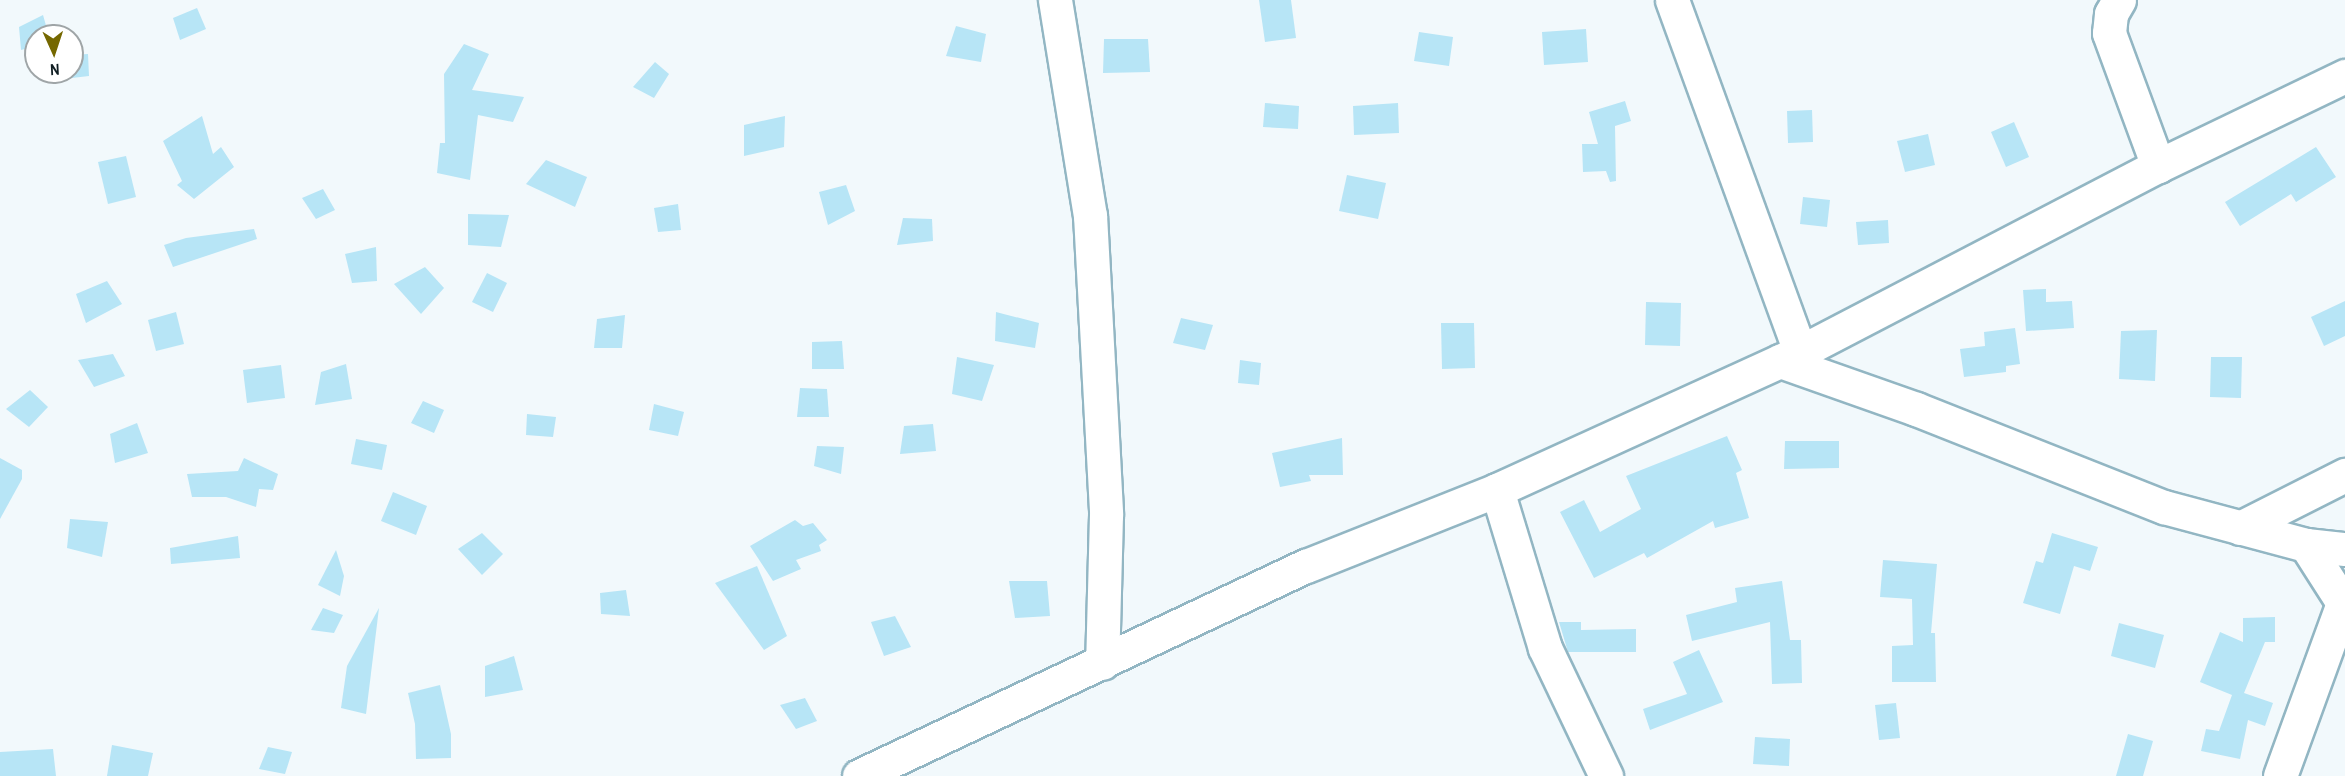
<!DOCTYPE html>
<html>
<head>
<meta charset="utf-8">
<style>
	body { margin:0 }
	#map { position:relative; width:2345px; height:776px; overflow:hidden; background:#f2f9fc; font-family:"Archivo Narrow",sans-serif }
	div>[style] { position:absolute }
	.building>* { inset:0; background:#b7e5f6 }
	.roads { filter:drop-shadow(2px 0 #92b6c3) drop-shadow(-2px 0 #92b6c3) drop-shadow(0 2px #92b6c3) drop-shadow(0 -2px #92b6c3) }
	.minor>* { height:33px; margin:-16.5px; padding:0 16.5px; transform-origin:16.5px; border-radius:16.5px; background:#fff }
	span { translate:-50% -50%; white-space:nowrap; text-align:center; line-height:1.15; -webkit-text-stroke:5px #fff; paint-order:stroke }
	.north { position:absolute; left:24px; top:24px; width:60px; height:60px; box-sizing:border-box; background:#fff; border:2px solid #9fa5a7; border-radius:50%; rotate:177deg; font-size:16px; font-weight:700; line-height:24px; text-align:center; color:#101e23 }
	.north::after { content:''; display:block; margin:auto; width:21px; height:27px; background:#756800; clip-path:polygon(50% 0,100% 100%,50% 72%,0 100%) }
</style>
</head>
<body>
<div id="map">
	<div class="building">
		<i style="clip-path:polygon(1259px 0,1291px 0,1296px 38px,1265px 42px)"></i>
		<i style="clip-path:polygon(197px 8px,206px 29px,180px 40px,173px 18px)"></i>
		<i style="clip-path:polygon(43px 15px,49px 36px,36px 36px,36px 46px,21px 50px,19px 27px)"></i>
		<i style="clip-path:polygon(956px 26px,986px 34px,981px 62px,946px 56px)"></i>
		<i style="clip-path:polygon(1586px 29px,1588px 62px,1544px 65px,1542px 32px)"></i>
		<i style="clip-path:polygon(1419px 32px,1453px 37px,1449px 66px,1414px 61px)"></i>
		<i style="clip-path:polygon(1104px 39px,1148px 39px,1150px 72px,1103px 73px)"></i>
		<i style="clip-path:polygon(464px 44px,489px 54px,472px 90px,524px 97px,513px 122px,478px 115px,470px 180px,437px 173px,440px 143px,445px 143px,444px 74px)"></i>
		<i style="clip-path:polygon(88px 54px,89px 76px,55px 80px,56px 72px,72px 72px,72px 55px)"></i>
		<i style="clip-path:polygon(655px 62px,669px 74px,654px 98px,633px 87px)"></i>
		<i style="clip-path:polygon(1625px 101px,1631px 121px,1615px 126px,1616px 181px,1610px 182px,1606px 171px,1583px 172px,1582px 144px,1598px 144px,1589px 112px)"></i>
		<i style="clip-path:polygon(1265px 103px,1299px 106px,1298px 129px,1263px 127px)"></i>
		<i style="clip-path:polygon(1398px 103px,1399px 133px,1354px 135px,1353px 106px)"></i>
		<i style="clip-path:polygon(1812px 110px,1813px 142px,1788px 143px,1787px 111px)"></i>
		<i style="clip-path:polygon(202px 116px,213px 154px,221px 147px,234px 167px,194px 199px,177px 185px,182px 181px,163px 141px)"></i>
		<i style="clip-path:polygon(785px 116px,784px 147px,744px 156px,744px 125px)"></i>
		<i style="clip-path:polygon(2014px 122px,2029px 157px,2006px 167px,1991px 132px)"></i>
		<i style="clip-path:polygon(1928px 134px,1935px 165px,1905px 172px,1897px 141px)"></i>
		<i style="clip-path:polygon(2316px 147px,2336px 177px,2296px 202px,2291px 194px,2240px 226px,2225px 202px)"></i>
		<i style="clip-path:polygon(126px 156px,136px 197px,108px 204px,98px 162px)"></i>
		<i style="clip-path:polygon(546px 160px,587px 177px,575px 207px,526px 184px)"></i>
		<i style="clip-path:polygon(1347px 175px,1386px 183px,1378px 219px,1339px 211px)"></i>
		<i style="clip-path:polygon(846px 185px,855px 211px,828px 225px,819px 192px)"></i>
		<i style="clip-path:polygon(323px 189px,335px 210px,316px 219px,302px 198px)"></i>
		<i style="clip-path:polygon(1803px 197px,1830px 200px,1827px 227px,1800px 224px)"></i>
		<i style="clip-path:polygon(678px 204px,681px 230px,658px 232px,654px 208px)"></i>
		<i style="clip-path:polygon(468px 214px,509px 215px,501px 247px,468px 245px)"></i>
		<i style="clip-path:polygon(903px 218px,932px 219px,933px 241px,897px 245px)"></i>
		<i style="clip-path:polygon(1888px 220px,1889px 243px,1858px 245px,1856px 222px)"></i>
		<i style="clip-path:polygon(254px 229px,257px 239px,173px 267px,164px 245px,186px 238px)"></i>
		<i style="clip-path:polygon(376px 247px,377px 281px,352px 283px,345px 254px)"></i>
		<i style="clip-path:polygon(425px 267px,444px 288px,421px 314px,394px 284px)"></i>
		<i style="clip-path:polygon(487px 273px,507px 283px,493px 312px,472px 302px)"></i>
		<i style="clip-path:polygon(107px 281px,122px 304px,86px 323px,76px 294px)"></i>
		<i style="clip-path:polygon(2046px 289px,2046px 302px,2072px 301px,2074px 328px,2026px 331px,2023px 290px)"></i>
		<i style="clip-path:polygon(2345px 301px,2345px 336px,2324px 346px,2311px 317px)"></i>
		<i style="clip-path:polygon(1646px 302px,1681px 303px,1680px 346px,1645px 345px)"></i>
		<i style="clip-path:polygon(176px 312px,184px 344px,156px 351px,148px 320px)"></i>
		<i style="clip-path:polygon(996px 312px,1039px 323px,1035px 348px,995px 341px)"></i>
		<i style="clip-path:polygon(625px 315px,622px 348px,594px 348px,597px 319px)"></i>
		<i style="clip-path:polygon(1181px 318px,1213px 325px,1205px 350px,1173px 343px)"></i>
		<i style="clip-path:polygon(1441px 323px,1474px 323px,1475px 368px,1442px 369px)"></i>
		<i style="clip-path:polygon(2015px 328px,2020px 364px,2006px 366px,2006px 372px,1964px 377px,1960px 349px,1985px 346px,1984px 332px)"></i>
		<i style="clip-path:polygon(2157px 330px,2155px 381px,2119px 379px,2121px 331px)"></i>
		<i style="clip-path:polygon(842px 341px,844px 369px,812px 369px,812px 342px)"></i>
		<i style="clip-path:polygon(113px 354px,125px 376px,94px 387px,78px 360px)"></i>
		<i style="clip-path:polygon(957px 357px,994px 365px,982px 401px,952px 394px)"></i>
		<i style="clip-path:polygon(2211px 357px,2242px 357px,2241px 398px,2210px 397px)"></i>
		<i style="clip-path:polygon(1240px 360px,1261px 363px,1259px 385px,1238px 383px)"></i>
		<i style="clip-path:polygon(346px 364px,352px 399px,315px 405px,321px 372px)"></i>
		<i style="clip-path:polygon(281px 365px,285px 398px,247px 403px,243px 370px)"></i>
		<i style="clip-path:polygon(800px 388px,827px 389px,829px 417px,797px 417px)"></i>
		<i style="clip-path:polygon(30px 390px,48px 407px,29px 427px,6px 409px)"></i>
		<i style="clip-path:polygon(423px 401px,444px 410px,434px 433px,411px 423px)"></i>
		<i style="clip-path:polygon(654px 404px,684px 412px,678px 436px,649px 430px)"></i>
		<i style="clip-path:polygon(527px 414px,556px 417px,553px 437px,526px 435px)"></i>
		<i style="clip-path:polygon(137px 423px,148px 453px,115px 463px,110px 434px)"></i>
		<i style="clip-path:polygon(933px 424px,936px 451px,900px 454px,904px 426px)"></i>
		<i style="clip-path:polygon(1727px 436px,1742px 470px,1736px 473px,1749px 518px,1715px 528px,1713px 521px,1647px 558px,1644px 553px,1594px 578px,1560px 512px,1584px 500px,1600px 532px,1641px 509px,1626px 476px)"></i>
		<i style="clip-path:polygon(1342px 438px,1343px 475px,1309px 475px,1311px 481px,1280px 487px,1272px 453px)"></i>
		<i style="clip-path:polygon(356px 439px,387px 445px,382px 470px,351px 464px)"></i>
		<i style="clip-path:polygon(1785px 441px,1839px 441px,1839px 468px,1784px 469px)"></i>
		<i style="clip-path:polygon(817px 446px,844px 447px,841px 474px,814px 466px)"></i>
		<i style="clip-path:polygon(0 458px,22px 470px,22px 479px,0 519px)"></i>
		<i style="clip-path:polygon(244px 458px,278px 474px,273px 490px,259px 489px,256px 507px,226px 497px,192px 497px,187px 474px,238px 471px)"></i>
		<i style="clip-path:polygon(393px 492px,427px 506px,416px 535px,381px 521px)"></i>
		<i style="clip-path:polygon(70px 519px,108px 522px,102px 557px,67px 548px)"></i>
		<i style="clip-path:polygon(795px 520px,803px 526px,813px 523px,827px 540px,819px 545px,821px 551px,796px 560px,801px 569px,773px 581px,750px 546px)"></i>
		<i style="clip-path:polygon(482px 533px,503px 554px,482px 575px,458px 549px)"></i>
		<i style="clip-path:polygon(2052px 533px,2098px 547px,2090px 571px,2074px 566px,2060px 614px,2023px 603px,2036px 561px,2043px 563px)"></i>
		<i style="clip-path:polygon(238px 536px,240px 558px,171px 564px,170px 548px)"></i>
		<i style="clip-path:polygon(336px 550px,344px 576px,340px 596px,318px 585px)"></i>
		<i style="clip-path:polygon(1883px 560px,1937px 564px,1931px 633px,1935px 633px,1936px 682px,1892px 682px,1892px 646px,1913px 645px,1912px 599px,1880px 597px)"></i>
		<i style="clip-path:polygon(757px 566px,787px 636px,764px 650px,715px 583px)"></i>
		<i style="clip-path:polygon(1009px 581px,1047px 581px,1050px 616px,1015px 618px)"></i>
		<i style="clip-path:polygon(1782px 581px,1790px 640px,1801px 640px,1802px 683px,1772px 684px,1770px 622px,1692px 641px,1686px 615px,1737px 602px,1735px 588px)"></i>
		<i style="clip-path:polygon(626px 590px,630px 616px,601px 614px,600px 593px)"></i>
		<i style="clip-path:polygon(323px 608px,343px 615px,334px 633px,311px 630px)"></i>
		<i style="clip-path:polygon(379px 608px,366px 714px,341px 708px,347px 666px)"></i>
		<i style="clip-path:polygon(895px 616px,911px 647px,884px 656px,871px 622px)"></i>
		<i style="clip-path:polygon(2275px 617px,2275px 642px,2265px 642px,2244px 693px,2273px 703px,2265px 726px,2248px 720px,2240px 759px,2201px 751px,2206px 729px,2219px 731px,2232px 695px,2200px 682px,2220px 632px,2243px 642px,2243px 618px)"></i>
		<i style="clip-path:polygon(1559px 622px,1581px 622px,1581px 630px,1636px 629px,1636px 652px,1568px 652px)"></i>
		<i style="clip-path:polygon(2119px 623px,2164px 635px,2155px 668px,2111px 656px)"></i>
		<i style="clip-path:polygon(1699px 650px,1723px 702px,1650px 730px,1643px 709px,1687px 694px,1673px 662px)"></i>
		<i style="clip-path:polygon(514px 656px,523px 690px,485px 697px,485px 666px)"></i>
		<i style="clip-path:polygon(440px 685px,451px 734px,451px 758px,416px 759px,415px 724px,408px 693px)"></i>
		<i style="clip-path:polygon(805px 698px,817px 721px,796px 729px,780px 705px)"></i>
		<i style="clip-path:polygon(1896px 703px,1900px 738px,1879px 740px,1875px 705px)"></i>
		<i style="clip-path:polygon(2128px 734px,2153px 741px,2143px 776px,2116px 776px)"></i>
		<i style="clip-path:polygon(1755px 737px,1790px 739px,1789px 766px,1753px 764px)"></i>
		<i style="clip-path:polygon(112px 745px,153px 753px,148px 776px,107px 776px)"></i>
		<i style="clip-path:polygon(268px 747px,292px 752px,285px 774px,259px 769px)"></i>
		<i style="clip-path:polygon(53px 749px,56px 776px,0 776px,0 752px)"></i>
	</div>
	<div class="roads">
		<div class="minor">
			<i style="left:1055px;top:0;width:218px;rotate:80.8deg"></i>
			<i style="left:1090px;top:215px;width:300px;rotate:86.9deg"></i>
			<i style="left:1106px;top:515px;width:148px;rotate:91.5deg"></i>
			<i style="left:1672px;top:0;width:375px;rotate:70deg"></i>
			<i style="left:2119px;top:0;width:16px;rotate:120deg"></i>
			<i style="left:2111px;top:14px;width:19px;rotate:96deg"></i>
			<i style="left:2109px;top:33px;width:142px;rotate:69.8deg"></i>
			<i style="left:1780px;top:361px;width:144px;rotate:19.4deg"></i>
			<i style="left:1916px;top:409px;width:267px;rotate:21.6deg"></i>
			<i style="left:2164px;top:507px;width:147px;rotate:15deg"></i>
			<i style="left:2306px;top:545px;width:39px;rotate:6deg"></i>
			<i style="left:1497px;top:490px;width:165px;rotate:73.1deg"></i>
			<i style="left:1545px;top:648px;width:142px;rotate:64.5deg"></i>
			<i style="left:2240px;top:528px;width:118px;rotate:-26.8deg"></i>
			<i style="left:859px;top:776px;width:494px;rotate:-25.2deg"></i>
			<i style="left:1306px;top:566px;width:206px;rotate:-21.7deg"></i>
			<i style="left:1497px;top:490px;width:333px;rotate:-24.5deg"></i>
			<i style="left:1800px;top:352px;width:403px;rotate:-27.5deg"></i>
			<i style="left:2158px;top:166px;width:208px;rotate:-25.7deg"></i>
			<i style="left:2280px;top:776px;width:184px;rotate:-70deg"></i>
			<i style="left:2343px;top:603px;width:69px;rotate:-122.5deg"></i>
		</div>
	</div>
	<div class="north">N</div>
</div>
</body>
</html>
